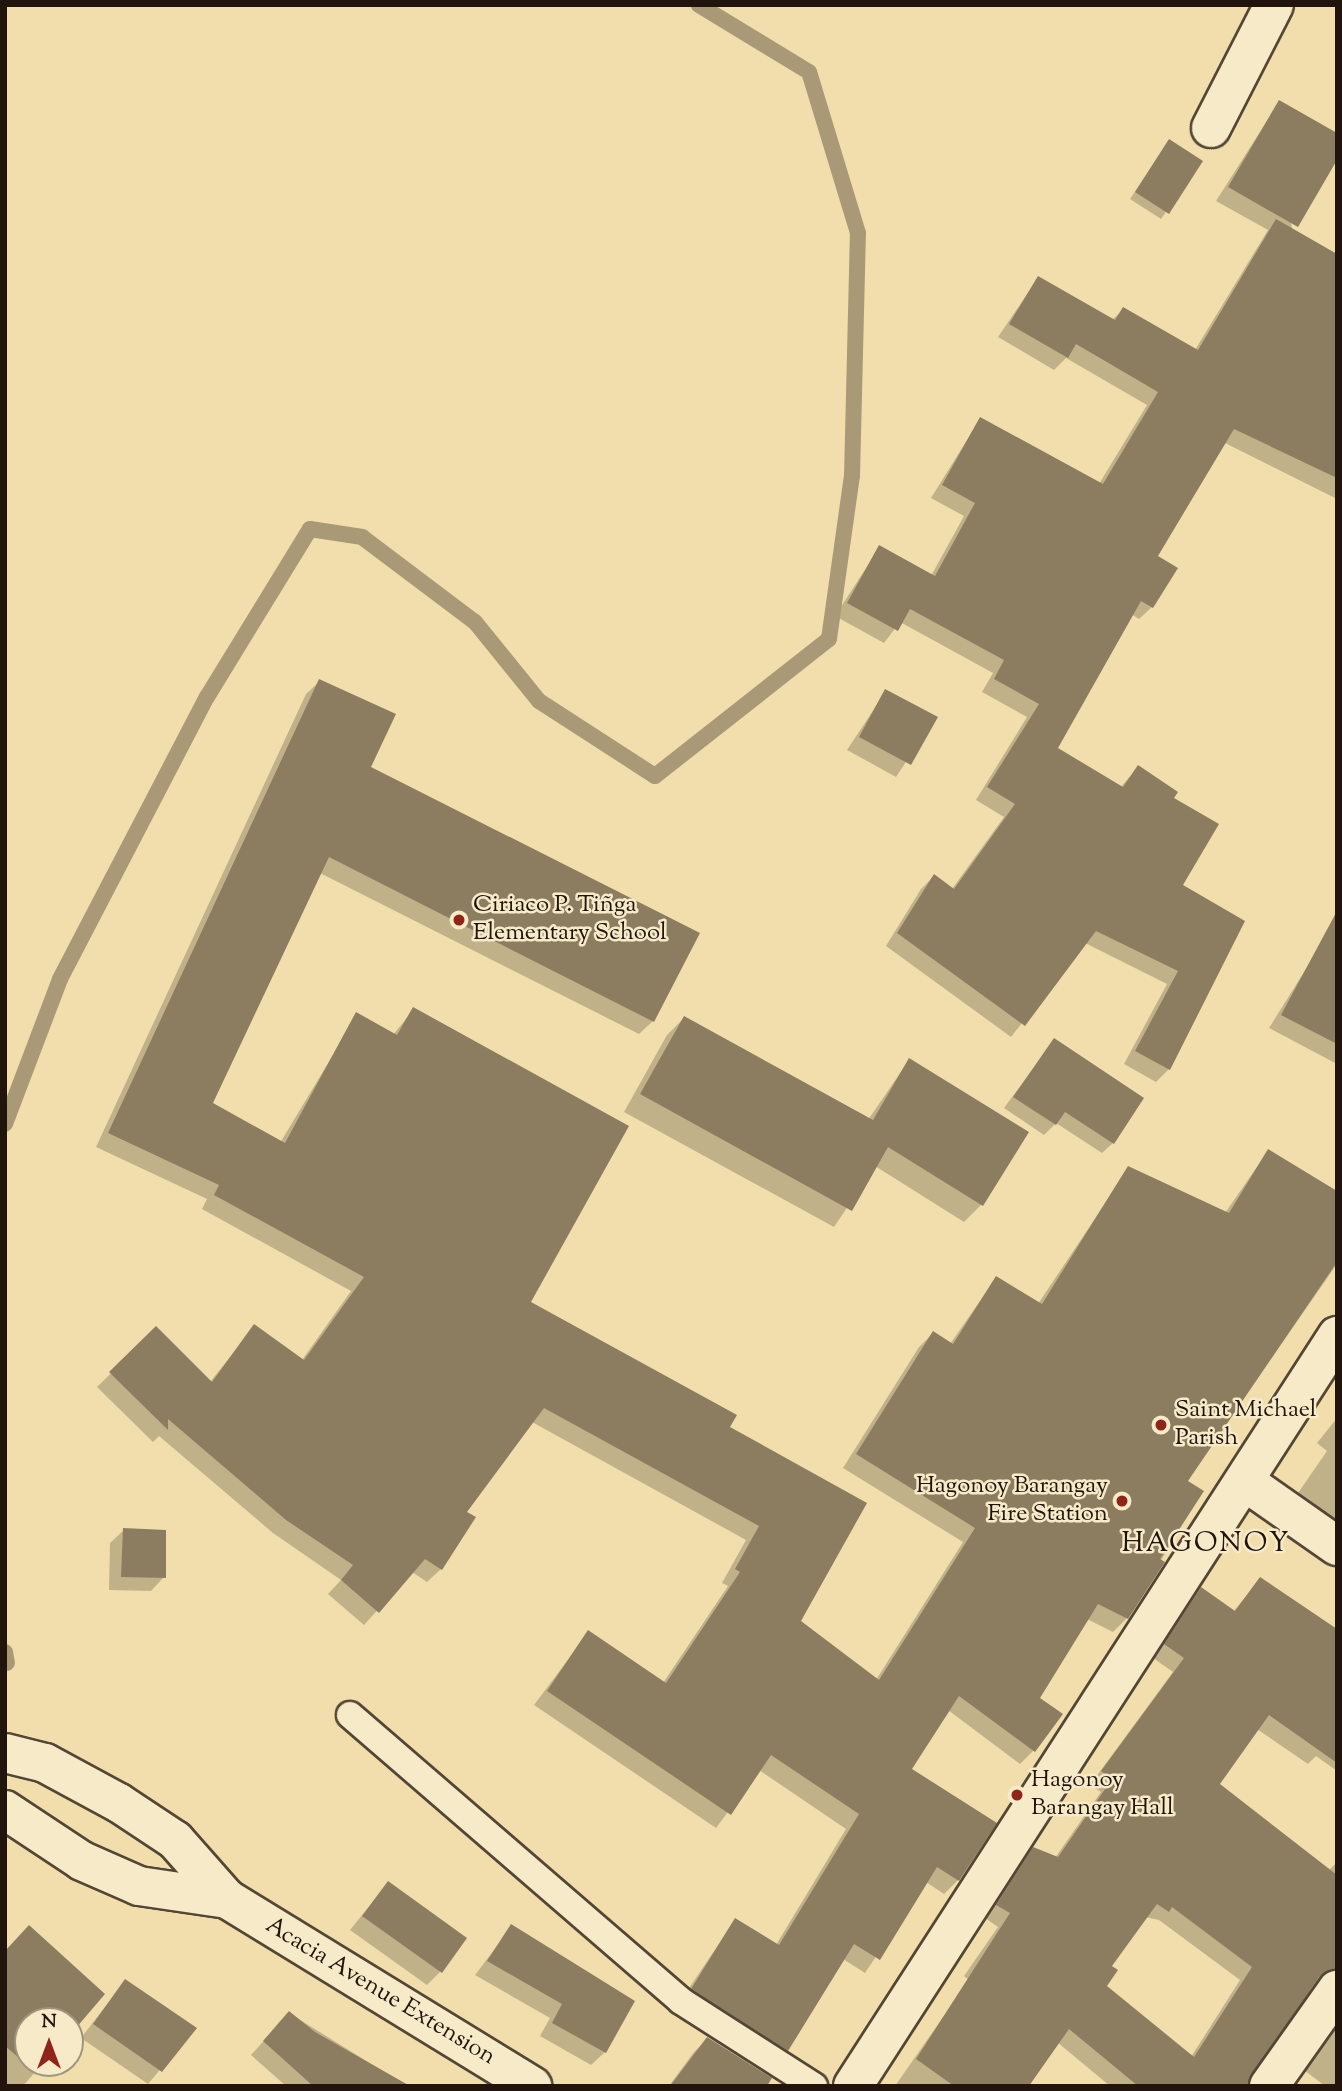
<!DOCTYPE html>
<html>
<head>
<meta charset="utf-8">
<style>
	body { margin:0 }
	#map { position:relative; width:1342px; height:2091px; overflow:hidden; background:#f1deac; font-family:"Sorts Mill Goudy",serif }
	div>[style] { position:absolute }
	.shadow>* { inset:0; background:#0003 }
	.stream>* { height:16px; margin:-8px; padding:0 8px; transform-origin:8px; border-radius:8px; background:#aa9976 }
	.building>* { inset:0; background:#8d7d60 }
	.roads { filter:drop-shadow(2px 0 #544635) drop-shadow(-2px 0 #544635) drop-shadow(0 2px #544635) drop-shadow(0 -2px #544635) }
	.service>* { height:26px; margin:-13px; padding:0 13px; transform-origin:13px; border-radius:13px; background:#f6eac9 }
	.minor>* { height:38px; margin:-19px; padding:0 19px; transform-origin:19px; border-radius:19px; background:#f6eac9 }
	.tertiary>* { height:38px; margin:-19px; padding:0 19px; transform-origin:19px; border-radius:19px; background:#f6eac9 }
	.secondary>* { height:38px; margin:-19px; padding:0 19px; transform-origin:19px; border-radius:19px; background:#f6eac9 }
	.dots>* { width:19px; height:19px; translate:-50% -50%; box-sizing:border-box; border:4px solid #f6eac9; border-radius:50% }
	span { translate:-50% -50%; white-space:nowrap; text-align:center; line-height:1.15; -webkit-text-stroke:5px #f6eac9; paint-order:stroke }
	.poi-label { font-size:24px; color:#20140d }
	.left { translate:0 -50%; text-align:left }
	.right { translate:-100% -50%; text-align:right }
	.street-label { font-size:24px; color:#20140d }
	.quarter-label { font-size:28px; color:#20140d; letter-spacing:2px }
	.frame { position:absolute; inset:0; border:7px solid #20140d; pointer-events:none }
	.north { position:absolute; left:14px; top:2007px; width:70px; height:70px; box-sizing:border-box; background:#f6eac9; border:2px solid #a0947e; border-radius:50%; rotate:0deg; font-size:19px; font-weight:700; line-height:28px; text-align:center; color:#20140d }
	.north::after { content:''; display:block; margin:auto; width:24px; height:32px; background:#8f2418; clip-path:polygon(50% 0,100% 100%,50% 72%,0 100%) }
</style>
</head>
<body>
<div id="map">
	<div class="shadow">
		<i style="clip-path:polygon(1279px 102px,1292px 230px,1337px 406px,1337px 499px,1223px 442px,1155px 557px,1152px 607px,1139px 619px,1131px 614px,1056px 749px,1120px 788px,1138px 767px,1172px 798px,1180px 885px,1243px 921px,1169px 1069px,1156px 1082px,1124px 1064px,1167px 984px,1085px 943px,1011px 1037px,886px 946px,921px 889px,934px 876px,952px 889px,1004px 817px,976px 800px,1027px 717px,982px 692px,993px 673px,900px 622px,884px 643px,835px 616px,879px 548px,931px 576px,964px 516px,931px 498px,980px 419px,1099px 484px,1147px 405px,1066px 358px,1054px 370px,998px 337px,1038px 278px,1112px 320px,1124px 309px,1195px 350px,1268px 230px,1216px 201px)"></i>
		<i style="clip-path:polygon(1169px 141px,1201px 161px,1161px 219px,1130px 199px)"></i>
		<i style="clip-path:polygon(320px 681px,369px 768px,653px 1021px,639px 1034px,320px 873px,210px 1104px,280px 1143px,357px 1015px,393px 1035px,413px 1010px,529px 1303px,728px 1428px,799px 1622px,876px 1680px,963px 1542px,843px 1468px,919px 1347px,933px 1333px,950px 1344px,996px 1278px,1038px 1304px,1128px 1169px,1225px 1213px,1268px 1151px,1337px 1193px,1337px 1264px,1186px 1481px,1202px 1491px,1127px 1618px,1113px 1632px,1087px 1619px,1038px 1698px,1033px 1751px,1020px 1764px,948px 1710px,909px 1770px,958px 1880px,944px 1894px,926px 1882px,865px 1973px,843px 1959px,773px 2064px,679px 2003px,735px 1920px,776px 1945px,846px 1829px,759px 1770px,716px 1828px,534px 1705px,588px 1633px,663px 1683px,728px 1586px,722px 1583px,746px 1540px,532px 1422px,465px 1512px,441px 1569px,427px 1582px,412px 1572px,364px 1625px,328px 1594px,341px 1580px,273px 1533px,159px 1436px,153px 1442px,97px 1387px,156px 1329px,210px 1382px,255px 1326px,302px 1360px,351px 1291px,202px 1209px,207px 1199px,96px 1147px,306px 694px)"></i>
		<i style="clip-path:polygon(886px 691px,935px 718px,896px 777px,847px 750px)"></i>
		<i style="clip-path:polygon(1314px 956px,1337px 967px,1337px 1064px,1269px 1028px)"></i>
		<i style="clip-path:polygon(684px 1018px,868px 1120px,909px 1060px,982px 1204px,964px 1222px,875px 1166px,834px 1227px,624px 1112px,667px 1035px)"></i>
		<i style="clip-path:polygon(1054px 1040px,1113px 1143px,1102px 1153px,1056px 1123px,1044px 1135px,1004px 1108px)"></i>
		<i style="clip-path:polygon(1337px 1418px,1337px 1546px,1287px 1509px,1327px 1451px,1317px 1443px)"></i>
		<i style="clip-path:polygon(124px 1530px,164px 1577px,151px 1591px,109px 1590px,110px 1543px)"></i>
		<i style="clip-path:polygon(evenodd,1260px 1579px,1337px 1681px,1337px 1771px,1316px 1756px,1308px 1764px,1257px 1729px,1218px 1784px,1328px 1871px,1337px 1862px,1337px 1971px,1310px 1988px,1249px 2073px,1250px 2086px,1110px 2086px,1057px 2042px,1027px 2086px,895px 2086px,969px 1980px,964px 1976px,998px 1927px,985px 1918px,1021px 1862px,1034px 1849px,1055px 1858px,1101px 1792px,1090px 1785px,1173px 1672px,1153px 1658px,1188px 1602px,1201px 1590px,1233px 1612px,1260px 1579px,1145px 1917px,1159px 1920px,1240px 1980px,1191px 2057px,1104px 1986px,1110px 1967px,1145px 1917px)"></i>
		<i style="clip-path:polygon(388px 1883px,440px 1972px,427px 1985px,350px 1930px)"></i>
		<i style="clip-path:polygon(512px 1926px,605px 2052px,591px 2065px,540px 2036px,550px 2018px,475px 1975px)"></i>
		<i style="clip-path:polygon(5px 1966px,103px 1994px,70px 2032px,70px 2021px,28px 2021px,28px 2063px,43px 2063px,23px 2086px,5px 2086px)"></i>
		<i style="clip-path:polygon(125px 1981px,195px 2028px,148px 2084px,81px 2038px)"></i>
		<i style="clip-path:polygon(289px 2013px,402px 2083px,400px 2086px,286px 2086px,251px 2055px)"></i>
		<i style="clip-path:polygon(1337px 2025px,1337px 2086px,1325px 2086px,1304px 2070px)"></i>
		<i style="clip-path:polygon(708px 2039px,733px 2086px,669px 2086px,694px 2052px)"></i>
	</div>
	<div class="stream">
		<i style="left:5px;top:1124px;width:155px;rotate:-69.2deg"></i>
		<i style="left:60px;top:979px;width:318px;rotate:-62.5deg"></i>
		<i style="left:207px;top:697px;width:197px;rotate:-58.5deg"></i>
		<i style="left:310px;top:529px;width:53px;rotate:8.7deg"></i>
		<i style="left:362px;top:537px;width:141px;rotate:37deg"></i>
		<i style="left:475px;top:622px;width:102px;rotate:51deg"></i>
		<i style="left:539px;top:701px;width:138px;rotate:32.9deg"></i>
		<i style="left:655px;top:776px;width:221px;rotate:-38.2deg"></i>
		<i style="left:829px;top:639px;width:165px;rotate:-82deg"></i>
		<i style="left:852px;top:476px;width:243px;rotate:-88.6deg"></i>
		<i style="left:858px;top:233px;width:168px;rotate:-106.9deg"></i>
		<i style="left:809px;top:72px;width:129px;rotate:-148.7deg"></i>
		<i style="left:5px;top:1652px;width:11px;rotate:80deg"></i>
	</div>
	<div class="building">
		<i style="clip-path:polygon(1279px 100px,1337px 133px,1337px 160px,1298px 227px,1228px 187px)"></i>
		<i style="clip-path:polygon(1169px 139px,1203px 161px,1169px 214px,1135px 192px)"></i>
		<i style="clip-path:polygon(1276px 219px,1337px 254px,1337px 478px,1234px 429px,1158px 556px,1178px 568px,1153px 608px,1141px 601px,1058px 748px,1123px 787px,1138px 765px,1178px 792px,1174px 798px,1219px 824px,1183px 885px,1245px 921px,1170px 1070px,1135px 1051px,1178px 971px,1096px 931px,1025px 1026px,897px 933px,934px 874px,954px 889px,1015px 804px,987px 787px,1039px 704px,994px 679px,1004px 660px,910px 609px,898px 631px,847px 603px,879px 545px,935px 576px,975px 503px,942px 485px,980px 417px,1103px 484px,1158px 392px,1076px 344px,1068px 358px,1009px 324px,1038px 276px,1115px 320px,1123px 307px,1198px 350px)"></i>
		<i style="clip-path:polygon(319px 679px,396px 714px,371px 767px,700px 933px,654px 1022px,329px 857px,213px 1103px,285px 1143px,356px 1012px,397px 1035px,413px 1007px,629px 1126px,531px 1302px,737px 1415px,730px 1427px,867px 1503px,801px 1621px,879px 1680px,975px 1528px,856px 1454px,933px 1331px,953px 1344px,996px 1276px,1042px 1304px,1128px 1166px,1229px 1213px,1268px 1149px,1337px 1191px,1337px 1262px,1188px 1481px,1204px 1491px,1160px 1559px,1165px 1562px,1128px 1619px,1098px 1604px,1040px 1698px,1063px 1714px,1035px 1752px,959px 1696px,912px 1769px,997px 1823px,959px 1881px,937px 1867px,880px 1960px,854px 1944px,788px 2051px,691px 1989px,735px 1918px,779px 1945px,859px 1814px,771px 1755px,731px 1815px,547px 1691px,588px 1630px,666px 1683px,740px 1572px,735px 1569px,759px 1526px,544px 1408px,467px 1512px,476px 1517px,442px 1570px,425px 1559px,379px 1613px,341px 1580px,353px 1565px,286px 1520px,168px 1419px,168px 1430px,109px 1372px,156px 1326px,212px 1382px,254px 1324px,304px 1360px,364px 1277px,214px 1195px,219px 1185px,108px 1133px)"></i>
		<i style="clip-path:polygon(885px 689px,938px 717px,911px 765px,859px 737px)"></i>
		<i style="clip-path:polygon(1337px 911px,1337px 1044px,1281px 1015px)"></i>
		<i style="clip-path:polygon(684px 1016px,873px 1120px,909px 1058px,1029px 1132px,983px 1206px,888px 1147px,852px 1211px,640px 1094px)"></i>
		<i style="clip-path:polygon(1054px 1038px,1144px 1098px,1114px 1144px,1065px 1112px,1056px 1125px,1013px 1097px)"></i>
		<i style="clip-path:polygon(123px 1528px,166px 1530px,166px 1578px,121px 1577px)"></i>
		<i style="clip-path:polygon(evenodd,1260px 1577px,1337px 1629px,1337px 1763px,1269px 1715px,1220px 1784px,1337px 1875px,1337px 1969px,1319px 1977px,1247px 2086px,1138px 2086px,1069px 2029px,1029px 2086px,954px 2086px,916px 2059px,1010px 1913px,996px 1905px,1033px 1847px,1058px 1857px,1112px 1779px,1101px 1771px,1184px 1658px,1164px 1644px,1201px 1587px,1235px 1611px,1260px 1577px,1157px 1904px,1169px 1912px,1172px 1907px,1252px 1967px,1194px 2057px,1107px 1986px,1118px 1970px,1112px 1966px,1157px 1904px)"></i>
		<i style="clip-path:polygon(388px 1881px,467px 1938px,442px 1973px,362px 1916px)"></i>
		<i style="clip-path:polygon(511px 1924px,635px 2001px,606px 2053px,552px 2023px,562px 2004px,487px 1961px)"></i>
		<i style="clip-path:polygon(29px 1925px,105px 1994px,70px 2035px,70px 2021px,28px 2021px,28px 2063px,45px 2063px,37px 2073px,5px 2046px,5px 1951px)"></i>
		<i style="clip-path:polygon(125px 1979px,197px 2028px,162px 2072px,93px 2024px)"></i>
		<i style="clip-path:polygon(289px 2011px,315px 2032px,410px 2086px,313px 2086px,263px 2041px)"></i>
		<i style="clip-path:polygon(707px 2037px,772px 2078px,767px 2086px,670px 2086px)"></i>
	</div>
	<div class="roads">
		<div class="service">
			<i style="left:350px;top:1715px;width:437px;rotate:40.8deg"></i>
			<i style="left:681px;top:2001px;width:158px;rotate:32.6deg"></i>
		</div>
		<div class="minor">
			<i style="left:1211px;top:128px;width:138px;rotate:-62.9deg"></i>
			<i style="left:1247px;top:1483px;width:110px;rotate:35deg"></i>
			<i style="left:1269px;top:2086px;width:118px;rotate:-54.7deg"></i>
		</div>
		<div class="tertiary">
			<i style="left:5px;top:1753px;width:41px;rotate:14deg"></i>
			<i style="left:45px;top:1763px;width:84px;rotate:28.4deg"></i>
			<i style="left:119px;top:1803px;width:67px;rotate:33.5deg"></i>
			<i style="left:175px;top:1840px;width:79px;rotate:48.6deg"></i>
			<i style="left:227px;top:1899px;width:358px;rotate:31.5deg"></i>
			<i style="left:5px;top:1810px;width:92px;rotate:33.5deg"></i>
			<i style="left:82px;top:1861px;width:62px;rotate:23.7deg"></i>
			<i style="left:139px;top:1886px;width:89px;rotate:8.4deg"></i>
		</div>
		<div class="secondary">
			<i style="left:853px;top:2086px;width:893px;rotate:-57.16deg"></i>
		</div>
	</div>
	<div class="dots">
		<i style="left:459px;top:920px;background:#8f2418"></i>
		<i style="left:1161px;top:1425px;background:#8f2418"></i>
		<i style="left:1122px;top:1501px;background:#8f2418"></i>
		<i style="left:1017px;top:1795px;background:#8f2418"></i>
	</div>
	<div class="poi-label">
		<span class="left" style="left:473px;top:920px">Ciriaco P. Tiñga<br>Elementary School</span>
		<span class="left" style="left:1175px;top:1425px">Saint Michael<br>Parish</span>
		<span class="right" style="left:1108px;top:1501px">Hagonoy Barangay<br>Fire Station</span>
		<span class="left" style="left:1031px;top:1795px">Hagonoy<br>Barangay Hall</span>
	</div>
	<div class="street-label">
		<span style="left:380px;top:1992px;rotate:31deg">Acacia Avenue Extension</span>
	</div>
	<div class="quarter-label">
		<span style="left:1206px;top:1544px">HAGONOY</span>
	</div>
	<div class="frame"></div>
	<div class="north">N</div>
</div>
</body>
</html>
